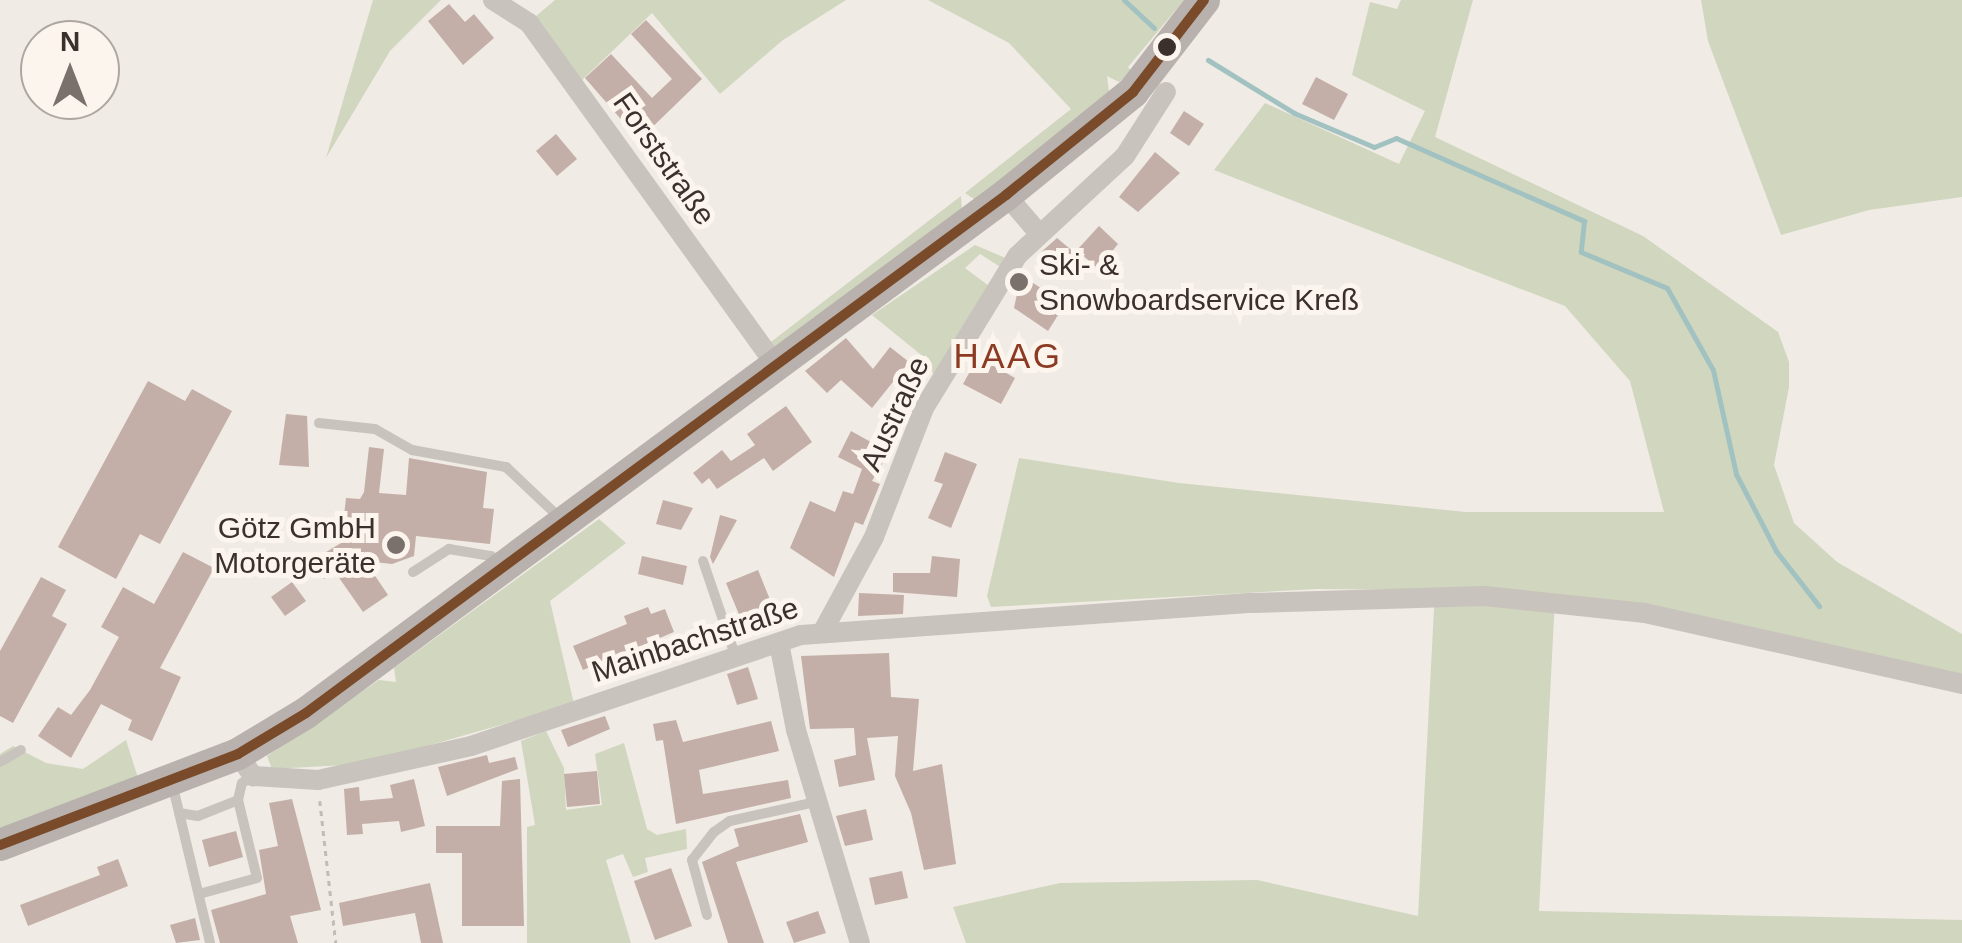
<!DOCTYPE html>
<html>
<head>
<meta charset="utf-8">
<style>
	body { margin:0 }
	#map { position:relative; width:1962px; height:943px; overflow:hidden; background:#f0ebe5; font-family:Helvetica,sans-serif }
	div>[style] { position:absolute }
	.green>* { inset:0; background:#d1d6bf }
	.stream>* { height:5px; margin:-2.5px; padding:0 2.5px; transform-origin:2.5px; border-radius:2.5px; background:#a1c2c1 }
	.building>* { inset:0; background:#c3afa7 }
	.path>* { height:2.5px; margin-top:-1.25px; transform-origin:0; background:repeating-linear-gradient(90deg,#c2bbb6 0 5px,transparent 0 10px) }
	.lane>* { height:10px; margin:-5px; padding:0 5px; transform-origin:5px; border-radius:5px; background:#c9c3be }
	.street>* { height:20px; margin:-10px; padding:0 10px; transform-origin:10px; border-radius:10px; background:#c9c3be }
	.primary>* { height:32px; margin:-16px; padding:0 16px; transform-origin:16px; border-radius:16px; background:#b8b1ad }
	.bus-1>* { height:10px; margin:-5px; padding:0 5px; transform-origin:5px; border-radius:5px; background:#7a4b2a }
	.dots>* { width:28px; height:28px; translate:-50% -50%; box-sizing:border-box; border:5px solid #fbf5ee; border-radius:50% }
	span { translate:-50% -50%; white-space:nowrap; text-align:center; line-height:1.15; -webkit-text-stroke:10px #fbf5ee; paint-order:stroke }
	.street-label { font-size:30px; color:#3b302b }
	.poi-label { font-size:30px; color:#3b302b }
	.left { translate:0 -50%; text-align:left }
	.right { translate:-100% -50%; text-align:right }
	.quarter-label { font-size:35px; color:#8c3b22; letter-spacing:2.5px }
	.north { position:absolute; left:20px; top:20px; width:100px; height:100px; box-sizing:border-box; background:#fbf5ee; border:2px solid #aea6a0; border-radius:50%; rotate:0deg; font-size:28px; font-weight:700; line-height:40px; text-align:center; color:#3b302b }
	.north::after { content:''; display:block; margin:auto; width:35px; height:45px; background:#7a716c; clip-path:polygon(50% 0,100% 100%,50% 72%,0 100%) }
</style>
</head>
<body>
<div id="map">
	<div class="green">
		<i style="clip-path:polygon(373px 0,441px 0,390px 51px,326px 158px)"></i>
		<i style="clip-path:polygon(555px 0,846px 0,783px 40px,720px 94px,652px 13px,579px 83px,535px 17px)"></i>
		<i style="clip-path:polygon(928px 0,1184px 0,1128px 67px,1132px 72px,1119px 82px,1107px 76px,1109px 92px,977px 201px,965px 193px,1071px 109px,1009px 43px)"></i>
		<i style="clip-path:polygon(1401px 0,1473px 0,1435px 137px,1643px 236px,1778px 332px,1789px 362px,1789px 387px,1774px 465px,1794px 523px,1837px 562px,1962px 634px,1962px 678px,1555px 598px,1539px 911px,1962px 920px,1962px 943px,966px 943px,953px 907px,1060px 883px,1257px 880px,1418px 916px,1435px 590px,1316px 589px,991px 607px,987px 596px,1019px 458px,1179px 483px,1466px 512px,1664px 512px,1630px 381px,1565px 306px,1214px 170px,1265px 103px,1399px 164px,1425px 111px,1352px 75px,1370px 2px,1397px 9px)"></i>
		<i style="clip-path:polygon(1701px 0,1962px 0,1962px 197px,1869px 210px,1781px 235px,1708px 41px)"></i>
		<i style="clip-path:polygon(961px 196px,962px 210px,768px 353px,767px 345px)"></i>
		<i style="clip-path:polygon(975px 245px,1008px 259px,1002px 268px,980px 254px,965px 268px,989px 286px,935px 377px,925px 358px,872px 315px)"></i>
		<i style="clip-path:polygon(599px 519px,626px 543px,550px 601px,574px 704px,364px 764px,272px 769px,267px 756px,379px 680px,396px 682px,394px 668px)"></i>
		<i style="clip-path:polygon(546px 731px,564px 768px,566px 810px,602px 805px,595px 754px,624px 743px,647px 829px,657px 835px,686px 829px,687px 849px,645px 858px,648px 872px,633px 877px,623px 854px,606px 860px,631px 943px,527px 943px,527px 827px,535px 825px,521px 741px)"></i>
		<i style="clip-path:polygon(126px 740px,139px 781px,0 832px,0 754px,13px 746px,46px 763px,83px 769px)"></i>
	</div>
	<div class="stream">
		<i style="left:1124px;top:0;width:41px;rotate:43deg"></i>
		<i style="left:1208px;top:60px;width:101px;rotate:31.6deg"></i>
		<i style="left:1294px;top:113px;width:87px;rotate:23deg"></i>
		<i style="left:1374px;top:147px;width:24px;rotate:-22deg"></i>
		<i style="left:1396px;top:138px;width:206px;rotate:23.8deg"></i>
		<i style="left:1584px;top:221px;width:31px;rotate:96deg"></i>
		<i style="left:1581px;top:252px;width:93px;rotate:22.7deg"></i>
		<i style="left:1667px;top:288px;width:94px;rotate:60.7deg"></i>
		<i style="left:1713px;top:370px;width:107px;rotate:77.5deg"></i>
		<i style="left:1736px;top:474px;width:87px;rotate:62.5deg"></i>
		<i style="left:1776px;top:551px;width:70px;rotate:52deg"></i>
	</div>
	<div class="building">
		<i style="clip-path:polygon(449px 4px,465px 22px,474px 14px,494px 38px,463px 65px,428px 21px)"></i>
		<i style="clip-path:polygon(646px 20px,702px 79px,639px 140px,585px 78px,611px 54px,652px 98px,672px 79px,631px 34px)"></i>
		<i style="clip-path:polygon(1316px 77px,1348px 94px,1334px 120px,1302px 104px)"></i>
		<i style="clip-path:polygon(1184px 111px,1204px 124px,1189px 146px,1170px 133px)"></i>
		<i style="clip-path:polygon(556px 134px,577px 159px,557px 176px,536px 151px)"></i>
		<i style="clip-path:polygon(1155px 152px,1180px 173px,1138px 212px,1119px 197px)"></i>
		<i style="clip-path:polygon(1099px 226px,1118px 244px,1098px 269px,1077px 250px)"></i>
		<i style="clip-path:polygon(1057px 238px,1075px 253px,1060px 271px,1039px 254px)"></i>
		<i style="clip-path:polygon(1021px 275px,1065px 304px,1048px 331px,1014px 308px)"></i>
		<i style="clip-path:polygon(846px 338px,873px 369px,890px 347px,909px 362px,872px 408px,841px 380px,827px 393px,805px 371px)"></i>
		<i style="clip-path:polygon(978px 357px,1015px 378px,1001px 404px,963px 384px)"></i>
		<i style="clip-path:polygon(148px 381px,185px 401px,192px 389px,232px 411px,160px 544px,140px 534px,116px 579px,58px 547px)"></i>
		<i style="clip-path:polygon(786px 406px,812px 442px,773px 471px,764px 458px,717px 489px,709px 478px,702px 484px,693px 473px,722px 450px,731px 461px,755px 445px,747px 434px)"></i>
		<i style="clip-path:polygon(286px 414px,307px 416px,309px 467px,279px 465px)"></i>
		<i style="clip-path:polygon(851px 431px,889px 452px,872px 481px,880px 484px,863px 525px,855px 522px,834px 577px,790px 548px,810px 501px,835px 512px,843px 491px,853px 494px,862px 469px,838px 457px)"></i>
		<i style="clip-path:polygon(369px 447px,384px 449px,379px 493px,406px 495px,409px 458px,487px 472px,483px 508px,494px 509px,490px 544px,416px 536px,414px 556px,392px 564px,365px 561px,388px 595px,363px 612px,335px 572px,324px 579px,313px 560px,341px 543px,346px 498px,360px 499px,364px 492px)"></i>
		<i style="clip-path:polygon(945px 452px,977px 464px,951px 528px,928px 518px,943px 484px,934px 481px)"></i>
		<i style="clip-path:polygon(663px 500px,693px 508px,681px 530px,656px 524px)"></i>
		<i style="clip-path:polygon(720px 515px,737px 520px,713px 564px,710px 557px)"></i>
		<i style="clip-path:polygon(183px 552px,214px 568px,160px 668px,181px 677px,152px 741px,128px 730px,132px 720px,101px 704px,71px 758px,38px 736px,58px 707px,71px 715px,90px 690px,119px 637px,101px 627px,123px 587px,154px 604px)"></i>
		<i style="clip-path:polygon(642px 556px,687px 566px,683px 585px,638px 574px)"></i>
		<i style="clip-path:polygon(932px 556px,960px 559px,957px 597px,893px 592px,893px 573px,930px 573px)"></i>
		<i style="clip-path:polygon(758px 570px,775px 612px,743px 624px,726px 583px)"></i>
		<i style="clip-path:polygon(41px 577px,66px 590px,52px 616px,67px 624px,13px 723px,0 716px,0 651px)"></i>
		<i style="clip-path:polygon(292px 582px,306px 601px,285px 616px,271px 597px)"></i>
		<i style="clip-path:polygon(859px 593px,904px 595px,903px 614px,858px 616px)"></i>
		<i style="clip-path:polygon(648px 607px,651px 614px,665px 609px,674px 632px,643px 645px,649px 659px,628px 667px,622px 653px,583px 670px,573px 646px,627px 624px,624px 616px)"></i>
		<i style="clip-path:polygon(889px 653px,891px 697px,919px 699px,913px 771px,942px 764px,956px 864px,924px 870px,911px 813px,895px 776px,898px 736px,867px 738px,875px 780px,839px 787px,834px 760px,856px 755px,854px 728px,810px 729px,801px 656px)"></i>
		<i style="clip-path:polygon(748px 667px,758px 699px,737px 705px,727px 674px)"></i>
		<i style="clip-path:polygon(605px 716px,610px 729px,568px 747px,561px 730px)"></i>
		<i style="clip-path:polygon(676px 720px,683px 742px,771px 721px,779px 751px,699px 770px,703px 794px,788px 780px,791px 798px,676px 824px,663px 740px,656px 741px,653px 724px)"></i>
		<i style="clip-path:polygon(487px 755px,489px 763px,515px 757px,518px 769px,447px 796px,438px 767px)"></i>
		<i style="clip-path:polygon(597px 771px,600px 804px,567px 807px,564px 774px)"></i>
		<i style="clip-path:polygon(414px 779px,425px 826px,401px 832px,399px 821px,362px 824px,363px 834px,347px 835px,344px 789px,359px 787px,360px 801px,393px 798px,390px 785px)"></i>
		<i style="clip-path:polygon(520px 779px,524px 926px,462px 926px,462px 853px,436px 853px,436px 826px,500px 826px,502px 781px)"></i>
		<i style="clip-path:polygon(292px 799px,321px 910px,290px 916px,298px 943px,220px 943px,211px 910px,266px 894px,259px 850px,278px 846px,269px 803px)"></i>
		<i style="clip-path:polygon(866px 809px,873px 840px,845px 846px,836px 816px)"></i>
		<i style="clip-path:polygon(800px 814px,808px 842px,736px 862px,764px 943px,728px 943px,702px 862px,739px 846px,734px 829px)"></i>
		<i style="clip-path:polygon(236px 831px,243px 857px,209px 867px,202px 840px)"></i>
		<i style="clip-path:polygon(118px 859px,128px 886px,28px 926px,20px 905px,100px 875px,97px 867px)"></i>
		<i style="clip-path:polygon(671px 868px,692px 926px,655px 940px,634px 881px)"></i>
		<i style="clip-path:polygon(902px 871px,908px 898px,875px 905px,869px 878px)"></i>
		<i style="clip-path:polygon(430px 883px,443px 943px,421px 943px,415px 913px,343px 926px,339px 903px)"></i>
		<i style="clip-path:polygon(818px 911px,826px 933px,794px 943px,786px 922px)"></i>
		<i style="clip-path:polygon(195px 918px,200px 940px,176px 943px,170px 925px)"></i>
	</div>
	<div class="path">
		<i style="left:320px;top:801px;width:143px;rotate:83.6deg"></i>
	</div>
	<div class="lane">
		<i style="left:319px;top:423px;width:56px;rotate:6.1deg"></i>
		<i style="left:375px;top:429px;width:43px;rotate:29.6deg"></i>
		<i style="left:412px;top:450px;width:96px;rotate:10.3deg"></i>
		<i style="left:506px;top:467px;width:76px;rotate:43.4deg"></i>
		<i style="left:703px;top:561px;width:96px;rotate:71.2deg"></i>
		<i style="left:413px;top:572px;width:43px;rotate:-32.6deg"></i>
		<i style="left:449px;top:549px;width:43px;rotate:9.5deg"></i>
		<i style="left:491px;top:556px;width:14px;rotate:54deg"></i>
		<i style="left:0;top:762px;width:24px;rotate:-30deg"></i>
		<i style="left:172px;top:783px;width:164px;rotate:76.6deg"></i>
		<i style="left:179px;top:813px;width:19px;rotate:9deg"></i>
		<i style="left:198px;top:816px;width:43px;rotate:-21.8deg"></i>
		<i style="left:199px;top:894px;width:60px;rotate:-15.4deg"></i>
		<i style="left:257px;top:878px;width:80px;rotate:-103.7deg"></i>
		<i style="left:238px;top:800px;width:17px;rotate:-77deg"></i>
		<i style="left:242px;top:783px;width:13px;rotate:-32deg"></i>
		<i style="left:707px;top:915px;width:57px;rotate:-105.3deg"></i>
		<i style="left:692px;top:860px;width:36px;rotate:-52deg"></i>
		<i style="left:714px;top:832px;width:19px;rotate:-35deg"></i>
		<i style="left:730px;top:821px;width:88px;rotate:-12.5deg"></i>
	</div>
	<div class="street">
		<i style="left:493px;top:0;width:43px;rotate:32.6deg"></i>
		<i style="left:529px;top:23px;width:422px;rotate:54.2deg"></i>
		<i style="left:1006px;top:195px;width:48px;rotate:49.3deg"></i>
		<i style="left:823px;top:631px;width:107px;rotate:-61.5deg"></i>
		<i style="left:874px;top:537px;width:138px;rotate:-68.8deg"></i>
		<i style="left:924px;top:408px;width:178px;rotate:-58.5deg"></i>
		<i style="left:1017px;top:256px;width:147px;rotate:-42.8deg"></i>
		<i style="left:1125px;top:156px;width:76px;rotate:-57.4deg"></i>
		<i style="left:779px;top:643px;width:89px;rotate:78.9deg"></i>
		<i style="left:796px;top:730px;width:222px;rotate:73.3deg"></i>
		<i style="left:238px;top:754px;width:27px;rotate:56deg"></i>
		<i style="left:253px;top:776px;width:65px;rotate:3.5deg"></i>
		<i style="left:318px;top:780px;width:157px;rotate:-12.5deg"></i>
		<i style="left:471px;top:746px;width:348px;rotate:-18.6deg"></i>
		<i style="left:801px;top:635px;width:452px;rotate:-4.1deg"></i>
		<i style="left:1252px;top:603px;width:232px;rotate:-1.7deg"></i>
		<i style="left:1484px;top:596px;width:162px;rotate:6deg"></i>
		<i style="left:1645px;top:613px;width:325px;rotate:12.6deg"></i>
	</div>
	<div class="primary">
		<i style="left:0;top:845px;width:255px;rotate:-20.9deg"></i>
		<i style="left:238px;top:754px;width:79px;rotate:-31.1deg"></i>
		<i style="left:306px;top:713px;width:871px;rotate:-36.5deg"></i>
		<i style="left:1006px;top:195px;width:164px;rotate:-39deg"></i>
		<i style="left:1133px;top:92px;width:116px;rotate:-52.3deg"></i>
	</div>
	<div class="bus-1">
		<i style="left:0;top:845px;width:255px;rotate:-20.9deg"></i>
		<i style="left:238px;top:754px;width:79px;rotate:-31.1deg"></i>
		<i style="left:306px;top:713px;width:871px;rotate:-36.5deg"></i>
		<i style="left:1006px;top:195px;width:164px;rotate:-39deg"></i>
		<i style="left:1133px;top:92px;width:116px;rotate:-52.3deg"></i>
	</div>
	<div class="dots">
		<i style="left:1167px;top:47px;background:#3b302b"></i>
		<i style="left:1019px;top:282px;background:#7a716c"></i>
		<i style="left:396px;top:545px;background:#7a716c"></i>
	</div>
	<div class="street-label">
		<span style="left:664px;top:159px;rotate:55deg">Forststraße</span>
		<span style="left:895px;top:414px;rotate:-65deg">Austraße</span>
		<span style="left:695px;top:640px;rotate:-18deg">Mainbachstraße</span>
	</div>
	<div class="poi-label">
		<span class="left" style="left:1039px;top:282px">Ski- &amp;<br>Snowboardservice Kreß</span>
		<span class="right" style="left:376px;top:545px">Götz GmbH<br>Motorgeräte</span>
	</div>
	<div class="quarter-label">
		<span style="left:1008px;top:356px">HAAG</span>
	</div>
	<div class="north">N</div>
</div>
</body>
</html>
